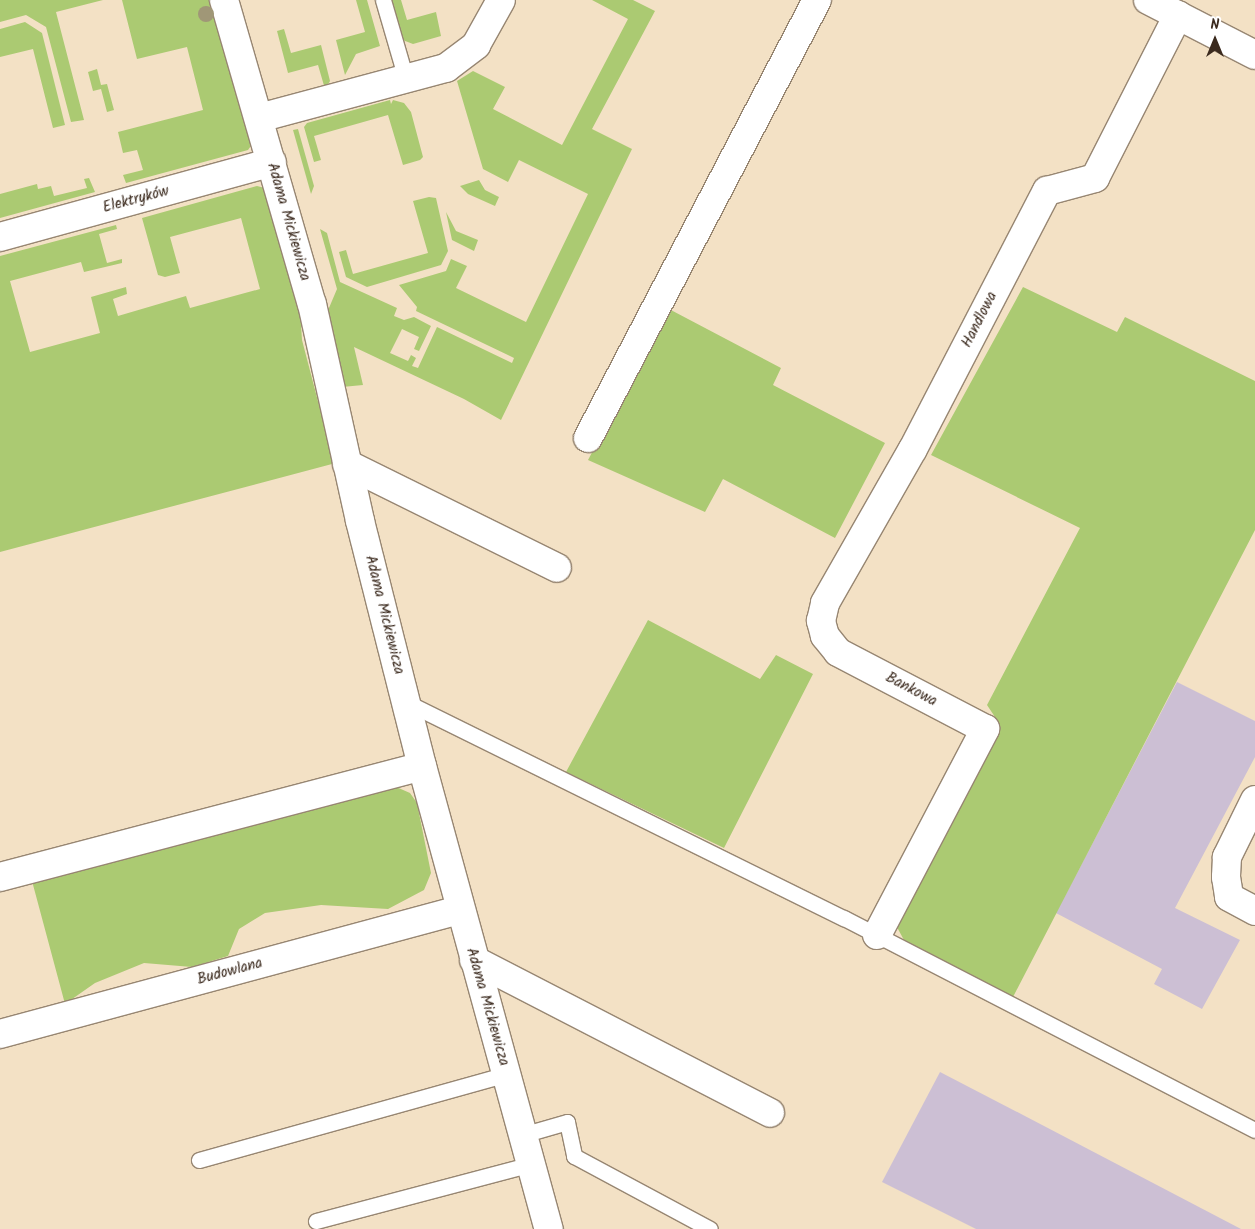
<!DOCTYPE html>
<html>
<head>
<meta charset="utf-8">
<style>
	body { margin:0 }
	#map { position:relative; width:1255px; height:1229px; overflow:hidden; background:#f3e1c5; font-family:Kalam,sans-serif }
	div>[style] { position:absolute }
	.industrial>* { inset:0; background:#ccbfd4 }
	.green>* { inset:0; background:#abca72 }
	.roads { filter:drop-shadow(1px 0 #978672) drop-shadow(-1px 0 #978672) drop-shadow(0 1px #978672) drop-shadow(0 -1px #978672) }
	.lane>* { height:15px; margin:-7.5px; padding:0 7.5px; transform-origin:7.5px; border-radius:7.5px; background:#fff }
	.street>* { height:28px; margin:-14px; padding:0 14px; transform-origin:14px; border-radius:14px; background:#fff }
	.trees>* { width:16px; height:16px; margin:-8px; border-radius:50%; background:#a09777 }
	span { translate:-50% -50%; white-space:nowrap; text-align:center; line-height:1.15; -webkit-text-stroke:4.5px #fff; paint-order:stroke }
	.street-label { font-size:15px; color:#3b2a1e }
	.north { position:absolute; left:1190px; top:15px; width:50px; height:50px; -webkit-text-stroke:4px #fff; paint-order:stroke; rotate:0deg; font-size:14px; font-weight:700; line-height:20px; text-align:center; color:#3b2a1e }
	.north::after { content:''; display:block; margin:auto; width:18px; height:22px; background:#3b2a1e; clip-path:polygon(50% 0,100% 100%,50% 72%,0 100%) }
</style>
</head>
<body>
<div id="map">
	<div class="industrial">
		<i style="clip-path:polygon(1177px 682px,1255px 721px,1255px 757px,1175px 908px,1240px 940px,1202px 1009px,1154px 984px,1162px 969px,1056px 913px)"></i>
		<i style="clip-path:polygon(940px 1072px,1023px 1115px,1241px 1229px,976px 1229px,882px 1182px)"></i>
	</div>
	<div class="green">
		<i style="clip-path:polygon(0 0,103px 0,56px 12px,84px 120px,71px 122px,46px 27px,26px 15px,0 22px)"></i>
		<i style="clip-path:polygon(122px 0,213px 0,253px 143px,248px 150px,126px 183px,123px 175px,143px 170px,137px 150px,123px 153px,118px 132px,203px 110px,187px 47px,137px 59px)"></i>
		<i style="clip-path:polygon(356px 0,367px 0,380px 46px,356px 54px,345px 75px,336px 40px,365px 32px)"></i>
		<i style="clip-path:polygon(389px 0,401px 0,407px 20px,436px 12px,441px 36px,413px 44px,400px 39px)"></i>
		<i style="clip-path:polygon(592px 0,633px 0,655px 11px,592px 129px,632px 149px,501px 420px,464px 399px,354px 347px,363px 385px,342px 387px,326px 315px,337px 289px,320px 229px,327px 233px,340px 282px,397px 308px,394px 316px,404px 320px,414px 317px,431px 326px,419px 351px,414px 349px,419px 337px,402px 329px,390px 353px,408px 361px,411px 355px,416px 358px,412px 366px,418px 368px,437px 327px,512px 363px,514px 358px,416px 311px,417px 307px,399px 285px,446px 271px,451px 259px,467px 266px,456px 288px,526px 322px,588px 194px,519px 160px,508px 182px,483px 169px,457px 81px,473px 71px,505px 87px,493px 109px,562px 145px,628px 19px)"></i>
		<i style="clip-path:polygon(25px 22px,42px 33px,65px 125px,53px 128px,33px 49px,0 57px,0 29px)"></i>
		<i style="clip-path:polygon(284px 29px,291px 53px,321px 45px,330px 81px,325px 89px,318px 65px,288px 73px,277px 31px)"></i>
		<i style="clip-path:polygon(97px 69px,101px 85px,107px 84px,114px 110px,107px 112px,101px 89px,93px 91px,88px 72px)"></i>
		<i style="clip-path:polygon(390px 100px,391px 104px,393px 100px,404px 103px,411px 112px,423px 157px,420px 160px,403px 165px,388px 115px,314px 136px,321px 160px,314px 162px,304px 127px,307px 123px)"></i>
		<i style="clip-path:polygon(298px 129px,314px 186px,311px 194px,293px 130px)"></i>
		<i style="clip-path:polygon(89px 178px,95px 192px,0 218px,0 194px,37px 184px,38px 189px,51px 186px,54px 196px,87px 188px,84px 179px)"></i>
		<i style="clip-path:polygon(479px 180px,485px 190px,499px 197px,495px 206px,468px 194px,460px 186px)"></i>
		<i style="clip-path:polygon(257px 186px,265px 188px,300px 309px,302px 340px,338px 478px,332px 464px,0 552px,0 256px,116px 225px,117px 229px,99px 234px,107px 263px,122px 259px,122px 263px,84px 272px,81px 262px,10px 281px,30px 352px,100px 333px,91px 297px,126px 287px,127px 294px,113px 299px,118px 316px,186px 296px,190px 308px,260px 289px,241px 218px,170px 237px,180px 273px,165px 277px,158px 275px,142px 218px)"></i>
		<i style="clip-path:polygon(429px 197px,436px 198px,448px 251px,441px 265px,367px 287px,346px 277px,339px 252px,346px 250px,353px 274px,428px 253px,413px 201px)"></i>
		<i style="clip-path:polygon(446px 212px,456px 231px,478px 240px,474px 251px,452px 240px)"></i>
		<i style="clip-path:polygon(1023px 287px,1117px 332px,1125px 317px,1255px 381px,1255px 530px,1013px 997px,905px 942px,898px 929px,898px 918px,902px 900px,997px 720px,987px 705px,1080px 528px,931px 455px)"></i>
		<i style="clip-path:polygon(669px 309px,781px 368px,773px 385px,885px 443px,835px 538px,723px 479px,705px 512px,588px 460px)"></i>
		<i style="clip-path:polygon(648px 620px,760px 679px,776px 655px,813px 674px,724px 848px,566px 772px)"></i>
		<i style="clip-path:polygon(394px 786px,410px 793px,417px 803px,431px 873px,424px 890px,388px 909px,321px 905px,265px 913px,239px 929px,228px 956px,192px 967px,144px 963px,95px 983px,65px 1004px,32px 881px)"></i>
	</div>
	<div class="roads">
		<div class="lane">
			<i style="left:383px;top:0;width:82px;rotate:73.8deg"></i>
			<i style="left:406px;top:702px;width:488px;rotate:26.3deg"></i>
			<i style="left:844px;top:918px;width:462px;rotate:27.3deg"></i>
			<i style="left:522px;top:1135px;width:47px;rotate:-16.1deg"></i>
			<i style="left:567px;top:1122px;width:35px;rotate:78deg"></i>
			<i style="left:574px;top:1156px;width:154px;rotate:28.2deg"></i>
			<i style="left:199px;top:1160px;width:319px;rotate:-15.6deg"></i>
			<i style="left:316px;top:1221px;width:222px;rotate:-14.8deg"></i>
		</div>
		<div class="street">
			<i style="left:224px;top:0;width:316px;rotate:73.9deg"></i>
			<i style="left:312px;top:304px;width:222px;rotate:77.5deg"></i>
			<i style="left:360px;top:521px;width:253px;rotate:75.8deg"></i>
			<i style="left:422px;top:766px;width:480px;rotate:74.7deg"></i>
			<i style="left:1148px;top:0;width:120px;rotate:27.2deg"></i>
			<i style="left:259px;top:118px;width:194px;rotate:-15deg"></i>
			<i style="left:446px;top:68px;width:38px;rotate:-37deg"></i>
			<i style="left:476px;top:45px;width:51px;rotate:-60.9deg"></i>
			<i style="left:0;top:237px;width:282px;rotate:-15.4deg"></i>
			<i style="left:588px;top:438px;width:494px;rotate:-62.4deg"></i>
			<i style="left:347px;top:464px;width:234px;rotate:26.3deg"></i>
			<i style="left:1255px;top:800px;width:64px;rotate:116.2deg"></i>
			<i style="left:1227px;top:857px;width:20px;rotate:93deg"></i>
			<i style="left:1226px;top:877px;width:20px;rotate:81deg"></i>
			<i style="left:1229px;top:897px;width:30px;rotate:28deg"></i>
			<i style="left:0;top:877px;width:436px;rotate:-14.7deg"></i>
			<i style="left:877px;top:935px;width:233px;rotate:-62.3deg"></i>
			<i style="left:985px;top:729px;width:166px;rotate:-152.4deg"></i>
			<i style="left:838px;top:652px;width:21px;rotate:-129deg"></i>
			<i style="left:825px;top:636px;width:16px;rotate:-105deg"></i>
			<i style="left:821px;top:621px;width:18px;rotate:-77deg"></i>
			<i style="left:825px;top:603px;width:177px;rotate:-60.3deg"></i>
			<i style="left:913px;top:449px;width:291px;rotate:-62.6deg"></i>
			<i style="left:1047px;top:191px;width:50px;rotate:-15.2deg"></i>
			<i style="left:1095px;top:178px;width:183px;rotate:-63deg"></i>
			<i style="left:474px;top:960px;width:333px;rotate:27.3deg"></i>
			<i style="left:0;top:1034px;width:476px;rotate:-15.1deg"></i>
		</div>
	</div>
	<div class="trees">
		<i style="left:206px;top:14px"></i>
	</div>
	<div class="street-label">
		<span style="left:136px;top:200px;rotate:-15deg">Elektryków</span>
		<span style="left:288px;top:222px;rotate:74deg">Adama Mickiewicza</span>
		<span style="left:980px;top:320px;rotate:-63deg">Handlowa</span>
		<span style="left:384px;top:615px;rotate:76deg">Adama Mickiewicza</span>
		<span style="left:911px;top:690px;rotate:28deg">Bankowa</span>
		<span style="left:230px;top:972px;rotate:-15deg">Budowlana</span>
		<span style="left:487px;top:1007px;rotate:74deg">Adama Mickiewicza</span>
	</div>
	<div class="north">N</div>
</div>
</body>
</html>
